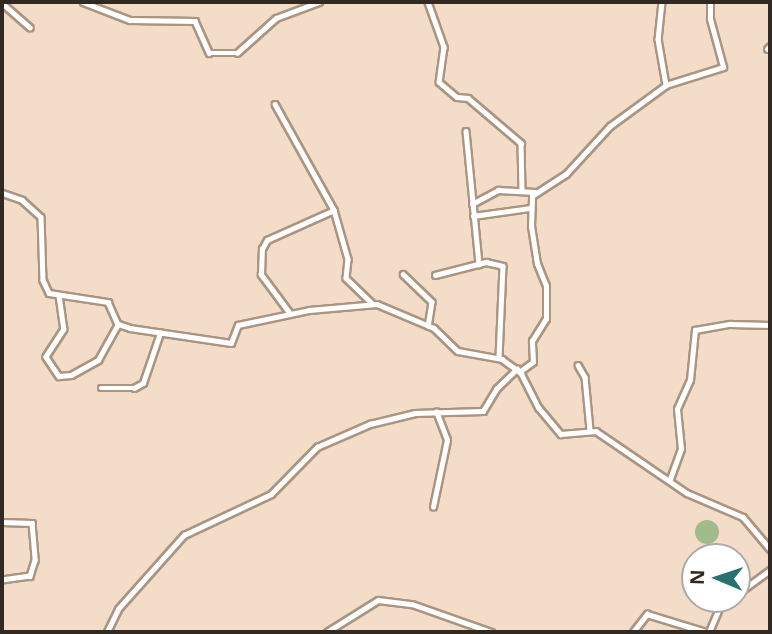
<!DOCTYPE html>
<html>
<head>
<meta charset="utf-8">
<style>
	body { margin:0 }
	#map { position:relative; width:772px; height:634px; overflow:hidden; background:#f3ddc8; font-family:"Noto Sans",sans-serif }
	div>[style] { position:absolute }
	.green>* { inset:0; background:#a1bc8c }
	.round { border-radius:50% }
	.roads { filter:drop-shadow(2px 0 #a99581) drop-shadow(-2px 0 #a99581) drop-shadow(0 2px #a99581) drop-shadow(0 -2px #a99581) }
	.minor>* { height:4.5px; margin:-2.25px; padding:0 2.25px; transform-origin:2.25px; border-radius:2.25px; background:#fff }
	span { translate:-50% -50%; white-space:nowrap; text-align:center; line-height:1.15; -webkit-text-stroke:7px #fff; paint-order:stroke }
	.frame { position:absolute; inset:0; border:4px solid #322a22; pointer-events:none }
	.north { position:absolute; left:681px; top:543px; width:70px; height:70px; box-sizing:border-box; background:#fff; border:2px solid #adaaa7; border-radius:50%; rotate:272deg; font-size:19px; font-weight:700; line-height:28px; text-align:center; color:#322a22 }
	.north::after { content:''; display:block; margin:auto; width:24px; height:32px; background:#27716f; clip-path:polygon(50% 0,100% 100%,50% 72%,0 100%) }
</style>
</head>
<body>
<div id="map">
	<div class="green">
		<i class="round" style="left:695px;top:520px;width:24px;height:24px"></i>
	</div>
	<div class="roads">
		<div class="minor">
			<i style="left:83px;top:2px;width:50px;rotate:21deg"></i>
			<i style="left:130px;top:20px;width:65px;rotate:0.9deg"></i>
			<i style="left:195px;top:21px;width:35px;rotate:66deg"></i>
			<i style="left:209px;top:53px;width:28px"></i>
			<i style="left:237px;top:53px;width:52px;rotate:-41.9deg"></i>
			<i style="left:276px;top:18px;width:46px;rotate:-20.4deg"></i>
			<i style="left:428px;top:2px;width:48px;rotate:70.4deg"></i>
			<i style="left:444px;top:47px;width:35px;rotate:98deg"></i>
			<i style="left:439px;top:82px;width:23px;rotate:40deg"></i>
			<i style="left:457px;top:97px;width:11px;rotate:5deg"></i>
			<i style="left:468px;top:98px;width:70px;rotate:40.3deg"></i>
			<i style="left:521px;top:143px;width:46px;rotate:88.8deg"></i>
			<i style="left:662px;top:2px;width:37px;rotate:96deg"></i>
			<i style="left:658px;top:39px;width:47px;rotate:80.1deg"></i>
			<i style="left:2px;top:3px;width:37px;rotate:41deg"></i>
			<i style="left:767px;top:49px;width:4px;rotate:-45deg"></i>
			<i style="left:275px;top:104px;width:121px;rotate:60.9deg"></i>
			<i style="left:334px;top:210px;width:51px;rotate:74.1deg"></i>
			<i style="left:348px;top:259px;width:19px;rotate:96deg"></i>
			<i style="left:346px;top:278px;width:36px;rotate:44deg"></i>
			<i style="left:466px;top:131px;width:134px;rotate:84.4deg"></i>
			<i style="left:2px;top:193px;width:21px;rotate:19deg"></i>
			<i style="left:22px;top:200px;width:25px;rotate:42deg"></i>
			<i style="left:41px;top:217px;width:63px;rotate:88.2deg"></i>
			<i style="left:43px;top:280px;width:14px;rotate:65deg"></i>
			<i style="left:49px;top:293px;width:60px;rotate:8.7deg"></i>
			<i style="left:108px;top:302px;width:24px;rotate:66deg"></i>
			<i style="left:118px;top:324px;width:13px;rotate:18deg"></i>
			<i style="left:130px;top:328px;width:102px;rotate:8.4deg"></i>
			<i style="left:231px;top:343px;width:19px;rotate:-69deg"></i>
			<i style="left:238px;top:325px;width:73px;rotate:-11.9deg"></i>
			<i style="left:309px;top:310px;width:68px;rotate:-5deg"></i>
			<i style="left:377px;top:304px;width:62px;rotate:22.8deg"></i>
			<i style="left:434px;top:328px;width:33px;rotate:44deg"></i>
			<i style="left:458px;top:351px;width:45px;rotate:10.3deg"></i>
			<i style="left:502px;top:359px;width:24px;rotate:36deg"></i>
			<i style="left:521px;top:373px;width:39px;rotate:63deg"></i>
			<i style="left:539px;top:408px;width:34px;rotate:50deg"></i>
			<i style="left:561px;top:434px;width:35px;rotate:-5deg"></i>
			<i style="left:596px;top:431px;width:110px;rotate:34.3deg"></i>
			<i style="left:687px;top:493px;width:61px;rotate:23.2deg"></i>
			<i style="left:743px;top:517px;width:42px;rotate:49.8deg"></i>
			<i style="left:472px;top:204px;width:30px;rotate:-28deg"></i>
			<i style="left:498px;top:190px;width:37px;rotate:3deg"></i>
			<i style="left:473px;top:216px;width:58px;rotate:-8deg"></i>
			<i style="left:403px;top:274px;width:40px;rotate:44deg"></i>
			<i style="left:432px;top:302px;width:24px;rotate:99deg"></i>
			<i style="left:435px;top:275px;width:53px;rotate:-14.3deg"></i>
			<i style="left:486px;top:262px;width:17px;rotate:13deg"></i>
			<i style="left:503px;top:266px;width:92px;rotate:92.5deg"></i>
			<i style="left:59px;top:295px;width:34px;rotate:82deg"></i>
			<i style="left:64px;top:329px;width:33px;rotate:123deg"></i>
			<i style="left:46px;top:357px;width:23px;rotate:56deg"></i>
			<i style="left:59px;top:376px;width:12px;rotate:-5deg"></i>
			<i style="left:71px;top:375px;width:31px;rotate:-29deg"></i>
			<i style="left:98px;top:360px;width:41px;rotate:-60.9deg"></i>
			<i style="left:290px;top:314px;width:49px;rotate:-126.6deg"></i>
			<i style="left:261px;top:275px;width:26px;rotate:-88deg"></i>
			<i style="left:262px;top:249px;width:10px;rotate:-61deg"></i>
			<i style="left:267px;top:240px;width:73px;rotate:-24.1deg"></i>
			<i style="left:578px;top:365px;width:14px;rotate:60deg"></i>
			<i style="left:585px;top:377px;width:53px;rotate:84.6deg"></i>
			<i style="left:519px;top:372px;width:17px;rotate:-36deg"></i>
			<i style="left:533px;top:362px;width:21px;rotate:-93deg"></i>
			<i style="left:532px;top:341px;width:26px;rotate:-58deg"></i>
			<i style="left:546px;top:319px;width:33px;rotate:-90deg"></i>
			<i style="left:546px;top:286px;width:24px;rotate:-112deg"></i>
			<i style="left:537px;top:264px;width:37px;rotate:-99deg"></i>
			<i style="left:531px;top:227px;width:31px;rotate:-88deg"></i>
			<i style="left:532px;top:196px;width:40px;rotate:-32.9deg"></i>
			<i style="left:566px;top:174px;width:65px;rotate:-47.5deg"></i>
			<i style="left:610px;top:126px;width:69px;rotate:-36.2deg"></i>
			<i style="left:666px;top:85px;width:60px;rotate:-17.5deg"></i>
			<i style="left:723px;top:67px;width:50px;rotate:-105.2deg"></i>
			<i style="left:710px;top:19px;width:17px;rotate:-90deg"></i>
			<i style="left:101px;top:388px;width:33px"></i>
			<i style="left:134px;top:388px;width:10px;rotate:-29deg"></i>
			<i style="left:143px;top:383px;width:53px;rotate:-71.2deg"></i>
			<i style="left:670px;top:479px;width:32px;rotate:-70deg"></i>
			<i style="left:681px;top:449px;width:40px;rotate:-95.7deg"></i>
			<i style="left:677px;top:409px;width:32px;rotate:-66deg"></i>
			<i style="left:690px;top:380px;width:50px;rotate:-84.3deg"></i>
			<i style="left:695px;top:330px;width:36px;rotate:-10deg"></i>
			<i style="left:730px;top:324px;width:40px;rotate:1.4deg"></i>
			<i style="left:433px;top:507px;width:68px;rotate:-78.2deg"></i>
			<i style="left:447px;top:440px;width:30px;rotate:-111deg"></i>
			<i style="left:2px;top:522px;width:30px;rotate:2deg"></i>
			<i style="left:32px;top:523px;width:37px;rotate:85deg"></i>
			<i style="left:35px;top:560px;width:17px;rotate:107deg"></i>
			<i style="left:30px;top:576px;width:28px;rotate:172deg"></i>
			<i style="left:737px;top:594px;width:41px;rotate:-36deg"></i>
			<i style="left:107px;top:632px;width:25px;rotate:-64deg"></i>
			<i style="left:118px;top:609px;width:99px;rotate:-48.3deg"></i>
			<i style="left:184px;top:535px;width:96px;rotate:-25.2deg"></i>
			<i style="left:271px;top:494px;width:66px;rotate:-45.6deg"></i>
			<i style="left:317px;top:447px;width:58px;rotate:-23.5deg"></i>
			<i style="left:370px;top:424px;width:46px;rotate:-13.7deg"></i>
			<i style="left:415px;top:413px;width:68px;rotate:-1.7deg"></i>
			<i style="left:483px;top:411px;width:26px;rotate:-59deg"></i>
			<i style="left:496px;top:389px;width:29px;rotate:-44deg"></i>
			<i style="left:327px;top:632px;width:60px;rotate:-32.1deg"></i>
			<i style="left:378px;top:600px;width:34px;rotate:7deg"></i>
			<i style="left:412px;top:604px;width:84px;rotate:19.5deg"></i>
			<i style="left:633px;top:632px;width:23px;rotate:-52deg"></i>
			<i style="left:647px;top:614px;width:62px;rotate:17deg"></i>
			<i style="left:709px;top:632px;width:26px;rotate:-67deg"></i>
			<i style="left:719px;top:608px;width:13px;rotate:-42deg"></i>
		</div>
	</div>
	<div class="frame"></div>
	<div class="north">N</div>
</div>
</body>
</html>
